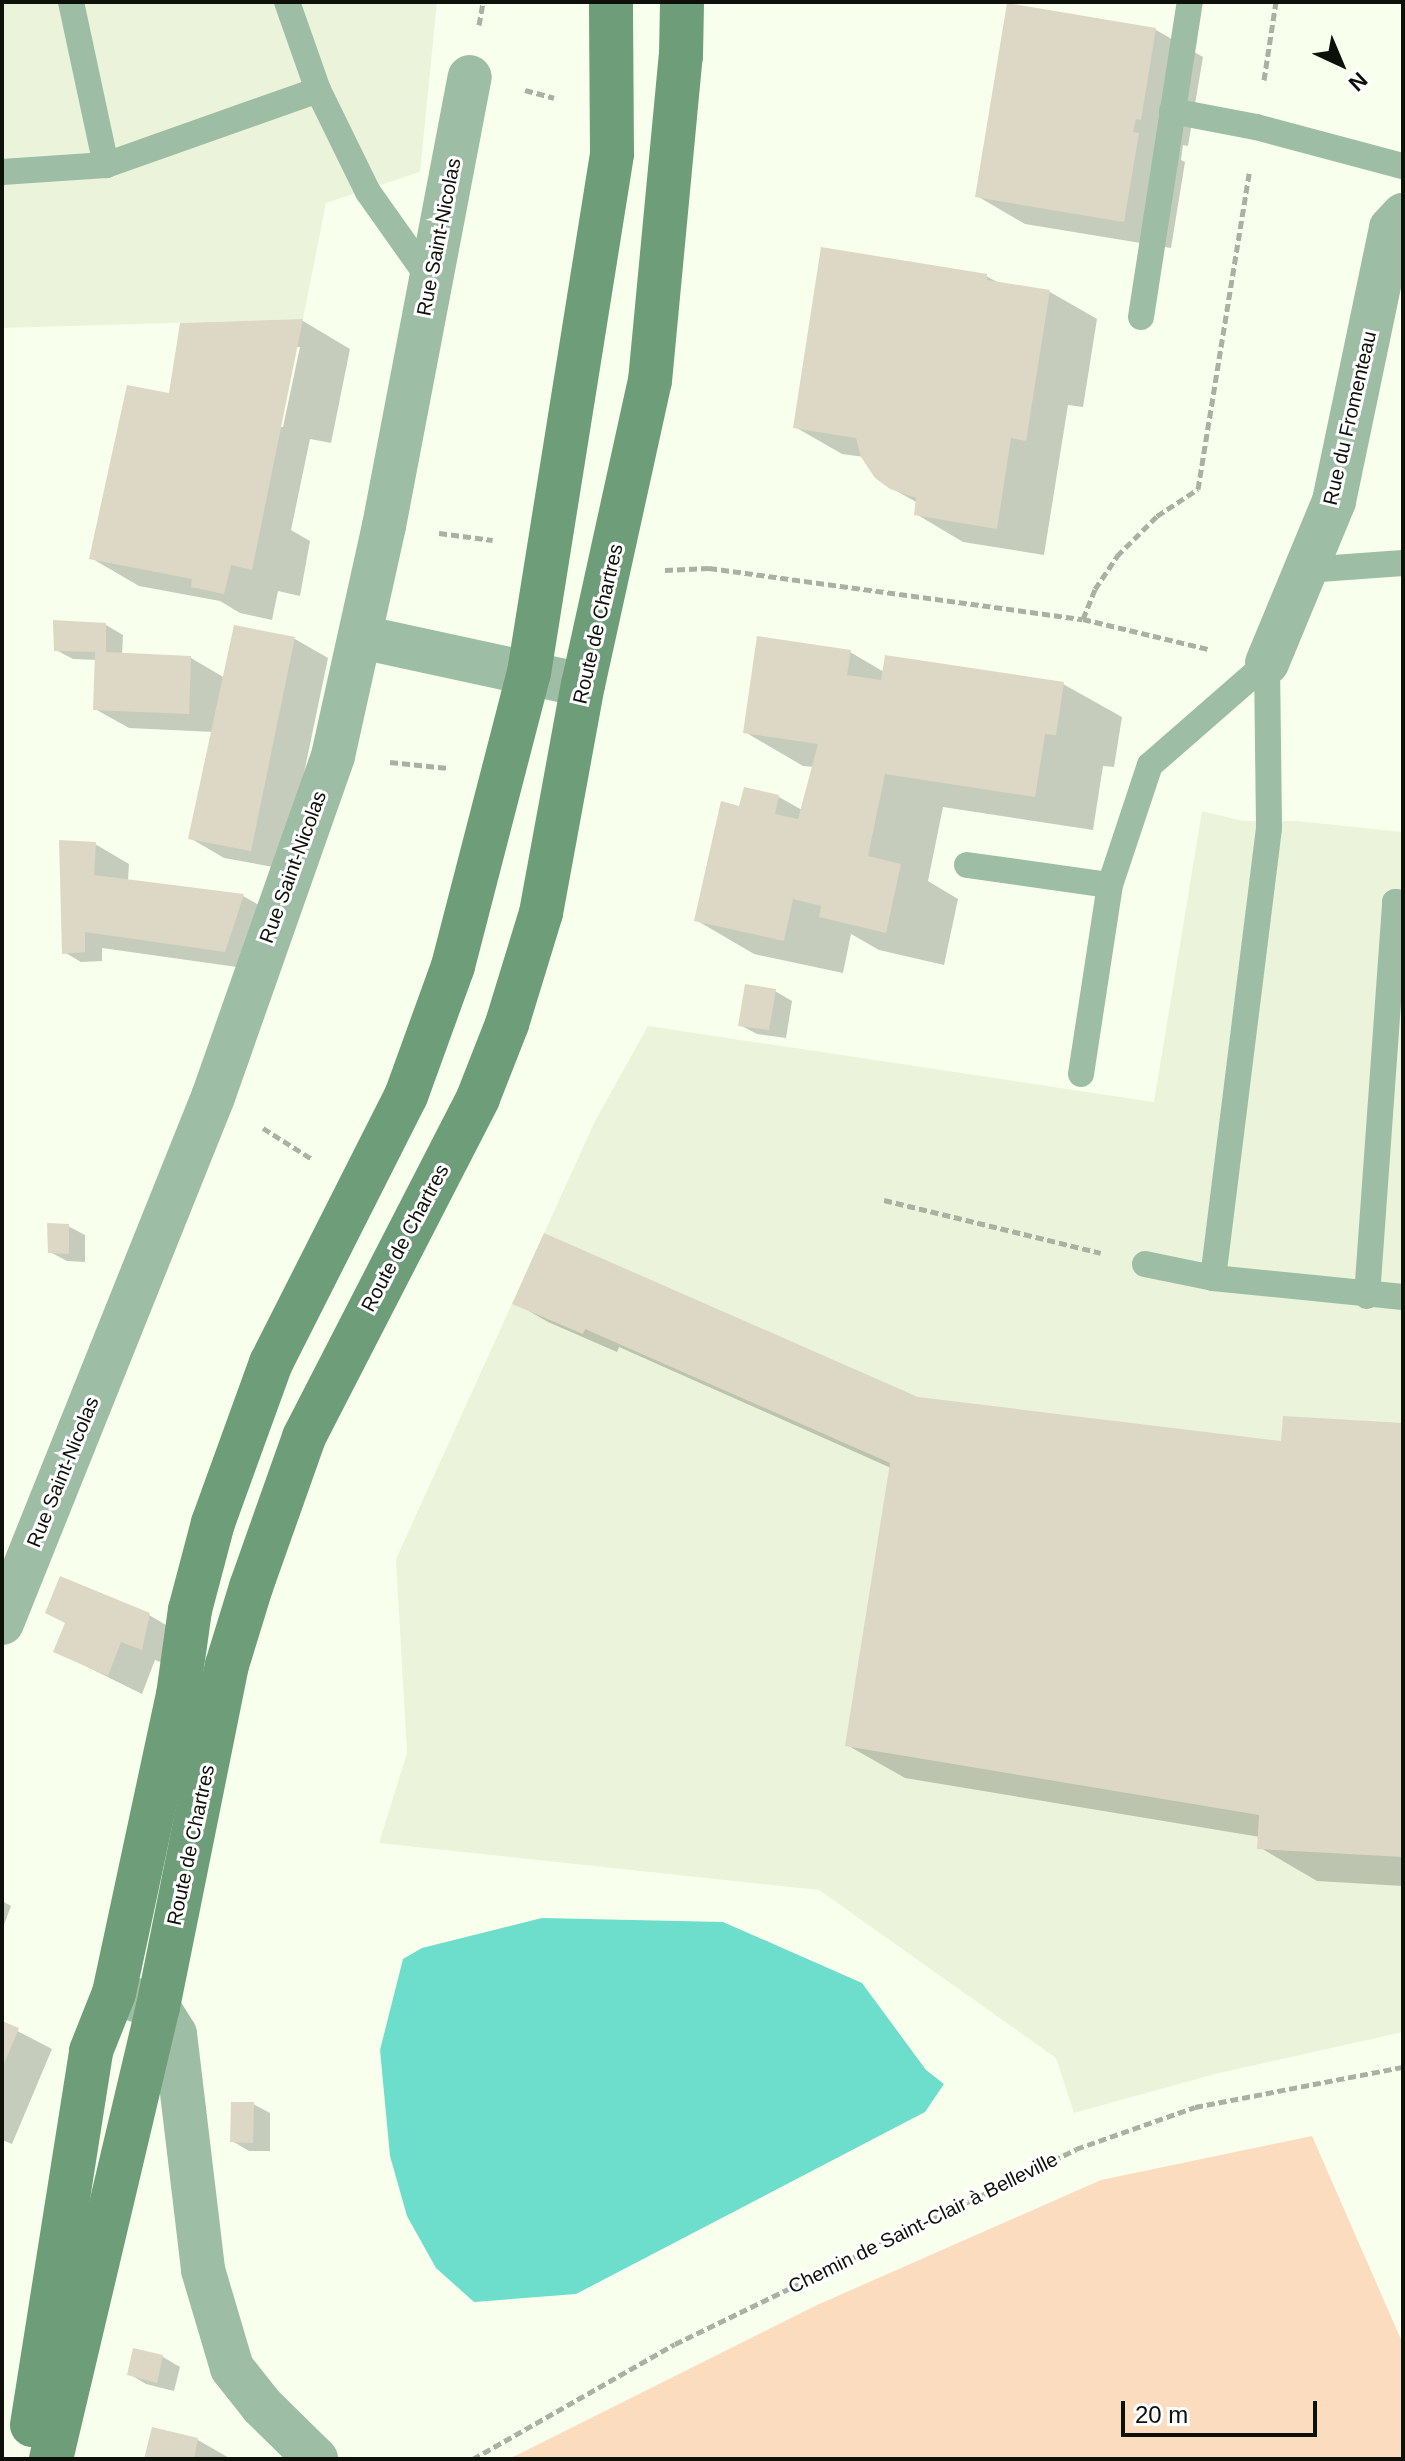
<!DOCTYPE html>
<html>
<head>
<meta charset="utf-8">
<style>
	body { margin:0 }
	#map { position:relative; width:1405px; height:2461px; overflow:hidden; background:#f8ffec; font-family:Helvetica,sans-serif }
	div>[style] { position:absolute }
	.built>* { inset:0; background:#ebf4da }
	.green>* { inset:0; background:#fcdcbf }
	.water>* { inset:0; background:#6cdecb }
	.shadow>* { inset:0; background:#0003 }
	.building>* { inset:0; background:#ddd8c5 }
	.path>* { height:5px; margin-top:-2.5px; transform-origin:0; background:repeating-linear-gradient(90deg,#abb1a2 0 8px,transparent 0 12px) }
	.lane>* { height:26px; margin:-13px; padding:0 13px; transform-origin:13px; border-radius:13px; background:#9dbda4 }
	.street>* { height:44px; margin:-22px; padding:0 22px; transform-origin:22px; border-radius:22px; background:#9dbda4 }
	.secondary>* { height:44px; margin:-22px; padding:0 22px; transform-origin:22px; border-radius:22px; background:#6e9d7a }
	span { translate:-50% -50%; white-space:nowrap; text-align:center; line-height:1.15; -webkit-text-stroke:6px #fff; paint-order:stroke }
	.street-label { font-size:20px; color:#0e100a }
	.frame { position:absolute; inset:0; border:4px solid #0e100a; pointer-events:none }
	.north { position:absolute; left:1301px; top:24px; width:80px; height:80px; -webkit-text-stroke:6px #fff; paint-order:stroke; rotate:136deg; font-size:22px; font-weight:700; line-height:32px; text-align:center; color:#0e100a }
	.north::after { content:''; display:block; margin:auto; width:28px; height:36px; background:#0e100a; clip-path:polygon(50% 0,100% 100%,50% 72%,0 100%) }
	.scale { position:absolute; left:1121px; top:2401px; width:196px; height:36px; box-sizing:border-box; border:4px solid #0e100a; border-top:0; padding-left:10px; font-size:24px; line-height:28px; white-space:nowrap; color:#0e100a; -webkit-text-stroke:6px #fff; paint-order:stroke }
</style>
</head>
<body>
<div id="map">
	<div class="built">
		<i style="clip-path:polygon(2px 2px,437px 2px,420px 172px,326px 203px,303px 319px,2px 328px)"></i>
		<i style="clip-path:polygon(1202px 811px,1243px 821px,1297px 821px,1403px 832px,1403px 2032px,1215px 2074px,1074px 2113px,1056px 2058px,819px 1890px,379px 1843px,407px 1753px,396px 1559px,595px 1121px,648px 1026px,1154px 1102px)"></i>
	</div>
	<div class="green">
		<i style="clip-path:polygon(1312px 2136px,1403px 2344px,1403px 2459px,509px 2459px,817px 2305px,1101px 2180px)"></i>
	</div>
	<div class="water">
		<i style="clip-path:polygon(542px 1918px,723px 1922px,862px 1983px,926px 2070px,944px 2084px,925px 2112px,576px 2294px,474px 2302px,436px 2268px,407px 2216px,390px 2156px,380px 2050px,403px 1959px,422px 1948px)"></i>
	</div>
	<div class="shadow">
		<i style="clip-path:polygon(1009px 5px,1156px 30px,1203px 57px,1188px 146px,1183px 145px,1181px 160px,1185px 162px,1171px 248px,1025px 224px,977px 196px)"></i>
		<i style="clip-path:polygon(986px 276px,1001px 284px,1050px 292px,1097px 319px,1083px 407px,1068px 405px,1044px 555px,963px 542px,916px 514px,918px 503px,891px 488px,864px 457px,842px 454px,795px 427px)"></i>
		<i style="clip-path:polygon(evenodd,303px 321px,350px 349px,331px 443px,310px 439px,291px 530px,310px 541px,300px 596px,278px 591px,272px 620px,240px 613px,220px 601px,139px 586px,91px 558px,171px 395px,182px 325px,303px 321px,296px 347px,300px 347px,283px 427px,280px 427px,296px 347px)"></i>
		<i style="clip-path:polygon(106px 625px,123px 635px,122px 655px,191px 658px,225px 678px,236px 627px,295px 639px,328px 658px,284px 869px,224px 858px,190px 838px,213px 732px,129px 728px,95px 709px,97px 660px,73px 659px,56px 650px)"></i>
		<i style="clip-path:polygon(850px 652px,884px 672px,1063px 684px,1122px 717px,1114px 767px,1103px 766px,1093px 830px,943px 807px,928px 881px,958px 899px,944px 965px,879px 950px,851px 934px,843px 973px,754px 954px,696px 920px,741px 809px,779px 797px,802px 810px,814px 767px,803px 766px,745px 732px)"></i>
		<i style="clip-path:polygon(95px 844px,129px 864px,128px 881px,243px 896px,277px 915px,258px 970px,102px 948px,102px 961px,81px 962px,64px 952px)"></i>
		<i style="clip-path:polygon(775px 991px,792px 1001px,786px 1038px,757px 1034px,740px 1025px)"></i>
		<i style="clip-path:polygon(68px 1226px,85px 1235px,85px 1262px,67px 1261px,50px 1252px)"></i>
		<i style="clip-path:polygon(515px 1303px,920px 1401px,1283px 1443px,1403px 1425px,1403px 1886px,1317px 1881px,1259px 1847px,1260px 1837px,905px 1778px,847px 1745px,891px 1468px,619px 1347px,617px 1352px,548px 1322px)"></i>
		<i style="clip-path:polygon(149px 1615px,183px 1635px,176px 1668px,155px 1660px,142px 1694px,55px 1651px)"></i>
		<i style="clip-path:polygon(2px 1901px,11px 1906px,2px 1930px)"></i>
		<i style="clip-path:polygon(2px 2023px,52px 2049px,12px 2144px,2px 2140px)"></i>
		<i style="clip-path:polygon(253px 2104px,270px 2113px,270px 2151px,249px 2151px,232px 2141px)"></i>
		<i style="clip-path:polygon(135px 2350px,163px 2357px,180px 2367px,174px 2391px,146px 2384px,129px 2374px)"></i>
		<i style="clip-path:polygon(198px 2440px,231px 2459px,146px 2459px)"></i>
	</div>
	<div class="building">
		<i style="clip-path:polygon(1007px 3px,1156px 28px,1141px 120px,1136px 119px,1133px 132px,1139px 133px,1124px 222px,975px 197px)"></i>
		<i style="clip-path:polygon(821px 247px,987px 274px,987px 280px,1050px 290px,1026px 441px,1011px 438px,997px 529px,914px 515px,916px 498px,890px 489px,875px 478px,861px 457px,856px 438px,793px 428px)"></i>
		<i style="clip-path:polygon(303px 319px,252px 570px,231px 565px,224px 594px,191px 587px,192px 579px,89px 559px,127px 385px,169px 393px,180px 323px)"></i>
		<i style="clip-path:polygon(53px 620px,106px 623px,106px 652px,191px 656px,189px 714px,93px 710px,95px 652px,54px 651px)"></i>
		<i style="clip-path:polygon(234px 625px,295px 637px,251px 851px,188px 839px)"></i>
		<i style="clip-path:polygon(757px 636px,851px 650px,847px 675px,881px 680px,885px 655px,1064px 682px,1056px 735px,1045px 734px,1035px 797px,885px 774px,868px 856px,901px 864px,886px 933px,819px 917px,821px 906px,793px 899px,784px 941px,694px 921px,721px 801px,739px 806px,744px 787px,779px 795px,775px 814px,798px 819px,818px 744px,743px 733px)"></i>
		<i style="clip-path:polygon(59px 840px,96px 842px,94px 875px,244px 894px,225px 952px,85px 932px,85px 952px,62px 954px)"></i>
		<i style="clip-path:polygon(745px 984px,776px 989px,769px 1030px,738px 1026px)"></i>
		<i style="clip-path:polygon(47px 1223px,69px 1224px,69px 1254px,48px 1253px)"></i>
		<i style="clip-path:polygon(544px 1233px,918px 1397px,1281px 1441px,1283px 1416px,1403px 1423px,1403px 1857px,1257px 1849px,1259px 1815px,845px 1746px,890px 1463px,585px 1329px,583px 1334px,512px 1304px)"></i>
		<i style="clip-path:polygon(60px 1576px,150px 1613px,142px 1650px,121px 1642px,108px 1676px,53px 1652px,65px 1623px,45px 1613px)"></i>
		<i style="clip-path:polygon(2px 2021px,19px 2028px,2px 2069px)"></i>
		<i style="clip-path:polygon(231px 2102px,254px 2102px,253px 2143px,230px 2142px)"></i>
		<i style="clip-path:polygon(133px 2348px,163px 2355px,157px 2383px,127px 2375px)"></i>
		<i style="clip-path:polygon(152px 2427px,198px 2438px,194px 2459px,144px 2459px)"></i>
	</div>
	<div class="path">
		<i style="left:479px;top:25px;width:23px;rotate:-80deg"></i>
		<i style="left:1264px;top:80px;width:79px;rotate:-81.3deg"></i>
		<i style="left:525px;top:90px;width:30px;rotate:15deg"></i>
		<i style="left:439px;top:533px;width:54px;rotate:7.4deg"></i>
		<i style="left:665px;top:570px;width:44px;rotate:-2.6deg"></i>
		<i style="left:709px;top:568px;width:377px;rotate:7.8deg"></i>
		<i style="left:1083px;top:619px;width:129px;rotate:13.5deg"></i>
		<i style="left:1083px;top:619px;width:32px;rotate:-68deg"></i>
		<i style="left:1095px;top:589px;width:40px;rotate:-56deg"></i>
		<i style="left:1117px;top:556px;width:57px;rotate:-45deg"></i>
		<i style="left:1157px;top:516px;width:49px;rotate:-33.4deg"></i>
		<i style="left:1198px;top:489px;width:320px;rotate:-80.8deg"></i>
		<i style="left:390px;top:762px;width:58px;rotate:5.9deg"></i>
		<i style="left:263px;top:1128px;width:58px;rotate:32.3deg"></i>
		<i style="left:884px;top:1200px;width:223px;rotate:13.7deg"></i>
		<i style="left:473px;top:2459px;width:232px;rotate:-29.7deg"></i>
		<i style="left:675px;top:2344px;width:446px;rotate:-25.9deg"></i>
		<i style="left:1076px;top:2149px;width:126px;rotate:-19.4deg"></i>
		<i style="left:1195px;top:2107px;width:212px;rotate:-10.9deg"></i>
	</div>
	<div class="lane">
		<i style="left:71px;top:2px;width:167px;rotate:77.9deg"></i>
		<i style="left:106px;top:165px;width:225px;rotate:-19.5deg"></i>
		<i style="left:318px;top:90px;width:93px;rotate:-109.4deg"></i>
		<i style="left:318px;top:90px;width:114px;rotate:63.9deg"></i>
		<i style="left:368px;top:192px;width:109px;rotate:54.7deg"></i>
		<i style="left:1172px;top:111px;width:86px;rotate:10.8deg"></i>
		<i style="left:1256px;top:127px;width:152px;rotate:14.9deg"></i>
		<i style="left:2px;top:172px;width:104px;rotate:-3.9deg"></i>
		<i style="left:1141px;top:317px;width:319px;rotate:-81.2deg"></i>
		<i style="left:1306px;top:570px;width:97px;rotate:-4.1deg"></i>
		<i style="left:967px;top:865px;width:144px;rotate:8deg"></i>
		<i style="left:1081px;top:1074px;width:191px;rotate:-81.3deg"></i>
		<i style="left:1110px;top:885px;width:126px;rotate:-71.6deg"></i>
		<i style="left:1150px;top:765px;width:155px;rotate:-41.1deg"></i>
		<i style="left:1145px;top:1264px;width:69px;rotate:11.6deg"></i>
		<i style="left:1213px;top:1278px;width:191px;rotate:5.7deg"></i>
		<i style="left:1213px;top:1278px;width:454px;rotate:-82.9deg"></i>
		<i style="left:1269px;top:827px;width:164px;rotate:-90.7deg"></i>
		<i style="left:1367px;top:1296px;width:395px;rotate:-85.9deg"></i>
		<i style="left:1395px;top:902px;width:8px;rotate:7deg"></i>
	</div>
	<div class="street">
		<i style="left:361px;top:637px;width:227px;rotate:12.2deg"></i>
		<i style="left:1267px;top:663px;width:175px;rotate:-67.5deg"></i>
		<i style="left:1334px;top:501px;width:279px;rotate:-78.2deg"></i>
		<i style="left:1391px;top:228px;width:18px;rotate:-47deg"></i>
		<i style="left:2px;top:1623px;width:567px;rotate:-68.14deg"></i>
		<i style="left:213px;top:1097px;width:361px;rotate:-70.6deg"></i>
		<i style="left:333px;top:756px;width:236px;rotate:-77.5deg"></i>
		<i style="left:384px;top:526px;width:457px;rotate:-79.2deg"></i>
		<i style="left:114px;top:1993px;width:46px;rotate:17.7deg"></i>
		<i style="left:158px;top:2007px;width:32px;rotate:58deg"></i>
		<i style="left:175px;top:2034px;width:238px;rotate:83.2deg"></i>
		<i style="left:203px;top:2270px;width:102px;rotate:73.5deg"></i>
		<i style="left:232px;top:2368px;width:48px;rotate:51.7deg"></i>
		<i style="left:262px;top:2406px;width:76px;rotate:44.5deg"></i>
	</div>
	<div class="secondary">
		<i style="left:32px;top:2425px;width:379px;rotate:-81deg"></i>
		<i style="left:91px;top:2051px;width:62px;rotate:-68.4deg"></i>
		<i style="left:114px;top:1993px;width:305px;rotate:-77.9deg"></i>
		<i style="left:178px;top:1695px;width:86px;rotate:-82deg"></i>
		<i style="left:190px;top:1610px;width:90px;rotate:-75.2deg"></i>
		<i style="left:213px;top:1523px;width:170px;rotate:-70.1deg"></i>
		<i style="left:271px;top:1363px;width:299px;rotate:-63.2deg"></i>
		<i style="left:406px;top:1096px;width:138px;rotate:-70.1deg"></i>
		<i style="left:453px;top:966px;width:303px;rotate:-75.5deg"></i>
		<i style="left:529px;top:673px;width:526px;rotate:-80.91deg"></i>
		<i style="left:612px;top:154px;width:152px;rotate:-90.4deg"></i>
		<i style="left:51px;top:2459px;width:464px;rotate:-76.7deg"></i>
		<i style="left:158px;top:2007px;width:349px;rotate:-78.6deg"></i>
		<i style="left:227px;top:1665px;width:82px;rotate:-72.9deg"></i>
		<i style="left:251px;top:1587px;width:159px;rotate:-70.5deg"></i>
		<i style="left:304px;top:1437px;width:381px;rotate:-62.8deg"></i>
		<i style="left:478px;top:1098px;width:79px;rotate:-68.6deg"></i>
		<i style="left:507px;top:1024px;width:116px;rotate:-73deg"></i>
		<i style="left:541px;top:913px;width:232px;rotate:-79.6deg"></i>
		<i style="left:583px;top:685px;width:311px;rotate:-77.6deg"></i>
		<i style="left:650px;top:381px;width:326px;rotate:-84.6deg"></i>
		<i style="left:681px;top:56px;width:54px;rotate:-88.9deg"></i>
	</div>
	<div class="street-label">
		<span style="left:439px;top:237px;rotate:-79deg">Rue Saint-Nicolas</span>
		<span style="left:1350px;top:418px;rotate:-77deg">Rue du Fromenteau</span>
		<span style="left:598px;top:624px;rotate:-77deg">Route de Chartres</span>
		<span style="left:293px;top:867px;rotate:-70deg">Rue Saint-Nicolas</span>
		<span style="left:405px;top:1238px;rotate:-62deg">Route de Chartres</span>
		<span style="left:63px;top:1472px;rotate:-68deg">Rue Saint-Nicolas</span>
		<span style="left:191px;top:1845px;rotate:-78deg">Route de Chartres</span>
		<span style="left:923px;top:2223px;rotate:-26deg">Chemin de Saint-Clair à Belleville</span>
	</div>
	<div class="frame"></div>
	<div class="north">N</div>
	<div class="scale">20 m</div>
</div>
</body>
</html>
